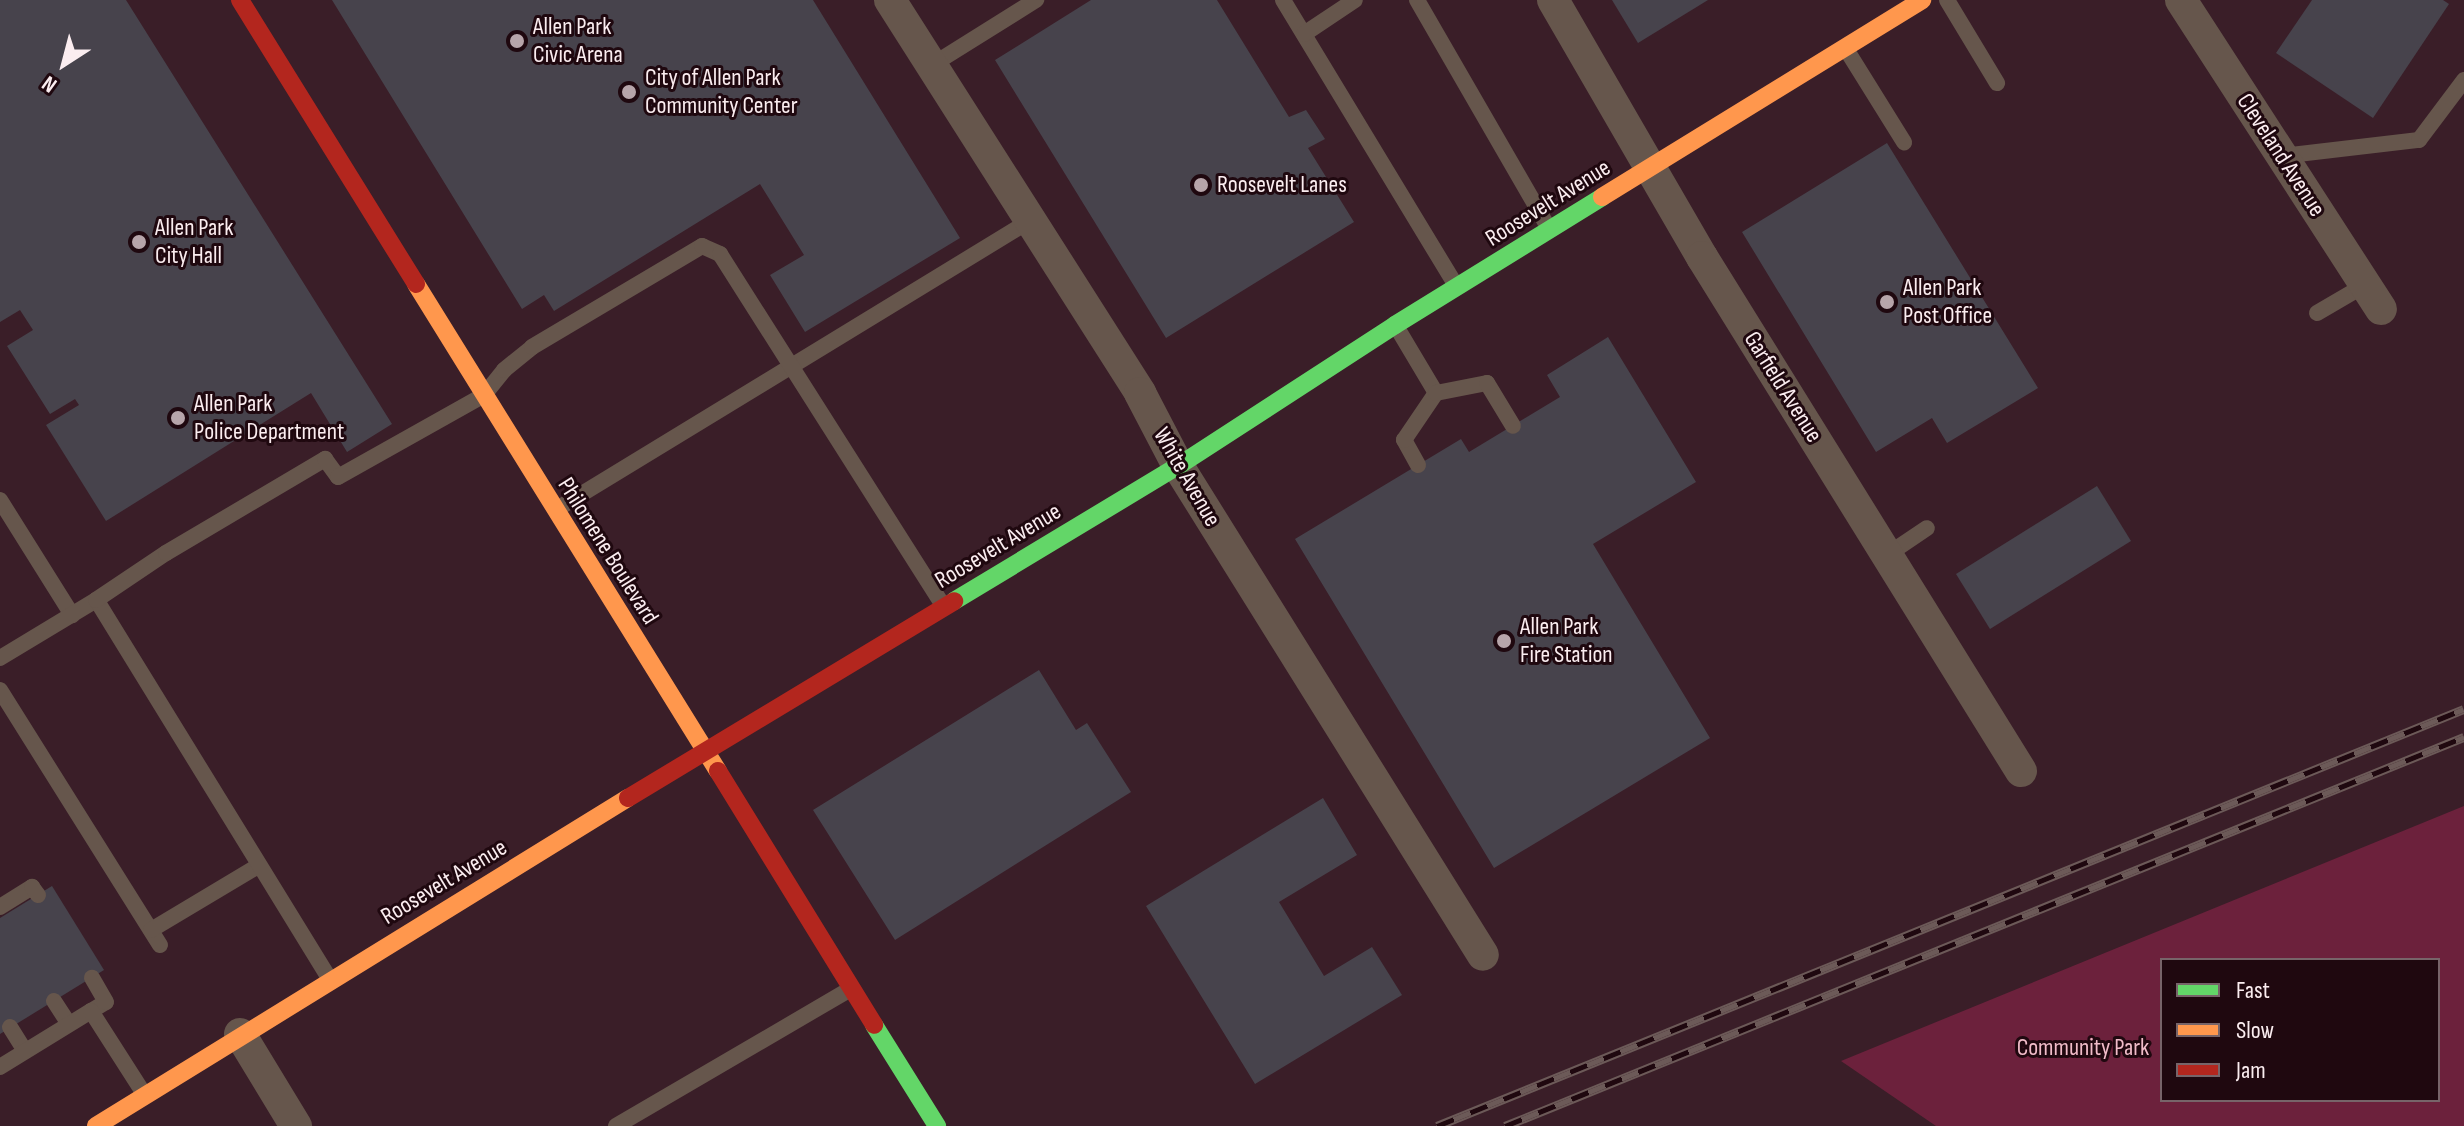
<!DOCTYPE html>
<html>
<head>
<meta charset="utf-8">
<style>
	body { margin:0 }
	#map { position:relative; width:2464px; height:1126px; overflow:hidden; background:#3a1e28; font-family:"Sofia Sans Condensed",sans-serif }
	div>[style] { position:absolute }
	.green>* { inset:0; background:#6c213c }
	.building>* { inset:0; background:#47434c }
	.lane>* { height:16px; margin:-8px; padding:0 8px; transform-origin:8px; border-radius:8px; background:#66564c }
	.street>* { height:32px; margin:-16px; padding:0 16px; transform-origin:16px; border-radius:16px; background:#66564c }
	.fast>* { height:18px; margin:-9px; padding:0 9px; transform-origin:9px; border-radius:9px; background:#63d668 }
	.slow>* { height:18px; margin:-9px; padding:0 9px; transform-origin:9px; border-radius:9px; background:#ff974d }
	.jam>* { height:18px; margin:-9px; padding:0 9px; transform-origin:9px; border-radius:9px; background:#b3261e }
	.rail>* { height:9px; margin-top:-4.5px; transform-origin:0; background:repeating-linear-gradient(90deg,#1f080f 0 18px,#6c5a58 0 36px); box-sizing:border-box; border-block:2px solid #6c5a58 }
	.dots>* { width:22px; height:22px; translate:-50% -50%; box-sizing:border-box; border:4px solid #1f080f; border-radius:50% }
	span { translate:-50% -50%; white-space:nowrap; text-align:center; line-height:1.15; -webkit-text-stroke:6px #1f080f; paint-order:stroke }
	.poi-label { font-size:24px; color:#fbedf0 }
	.left { translate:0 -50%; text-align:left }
	.street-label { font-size:24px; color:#fbedf0 }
	.park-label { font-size:24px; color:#f1bcc9 }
	.legend { position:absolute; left:2160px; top:958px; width:280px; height:144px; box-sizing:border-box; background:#1f080f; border:2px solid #776469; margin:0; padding:10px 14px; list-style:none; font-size:24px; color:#fbedf0 }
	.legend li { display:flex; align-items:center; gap:16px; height:40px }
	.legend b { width:40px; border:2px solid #776469 }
	.north { position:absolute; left:24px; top:24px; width:80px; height:80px; -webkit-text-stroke:6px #1f080f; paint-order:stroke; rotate:216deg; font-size:22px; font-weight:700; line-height:32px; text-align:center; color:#fbedf0 }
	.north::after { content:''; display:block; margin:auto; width:28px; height:36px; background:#fbedf0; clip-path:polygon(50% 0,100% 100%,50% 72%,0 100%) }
</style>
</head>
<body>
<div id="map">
	<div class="green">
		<i style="clip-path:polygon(evenodd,2464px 806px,2464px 1126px,1936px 1126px,1841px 1061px,2464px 806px,2438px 960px,2438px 1100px,2162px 1100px,2162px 960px,2438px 960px)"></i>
	</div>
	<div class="building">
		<i style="clip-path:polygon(0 0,126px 0,392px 424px,347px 452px,311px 393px,106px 521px,46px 425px,79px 405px,75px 399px,50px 414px,7px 346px,33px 330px,20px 310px,0 322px)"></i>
		<i style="clip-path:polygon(332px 0,813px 0,960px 238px,805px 332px,770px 275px,804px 255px,760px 184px,554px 311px,544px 295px,522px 309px)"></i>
		<i style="clip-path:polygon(1091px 0,1217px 0,1289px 117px,1306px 110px,1325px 139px,1308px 148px,1354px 222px,1166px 338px,995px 60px)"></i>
		<i style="clip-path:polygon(1612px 0,1708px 0,1638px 43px)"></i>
		<i style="clip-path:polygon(2312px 0,2443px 0,2449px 4px,2373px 118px,2276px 53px)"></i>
		<i style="clip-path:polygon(1887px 143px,2038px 388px,1947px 443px,1932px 418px,1876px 452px,1742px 232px)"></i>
		<i style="clip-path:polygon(1608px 337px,1696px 482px,1593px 544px,1710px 738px,1494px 868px,1295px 539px,1461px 439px,1469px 452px,1560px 397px,1547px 375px)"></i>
		<i style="clip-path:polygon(2097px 486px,2131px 541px,1990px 629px,1956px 574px)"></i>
		<i style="clip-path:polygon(1039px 670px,1076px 730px,1087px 723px,1131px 792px,895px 940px,813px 810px)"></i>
		<i style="clip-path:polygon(1323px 798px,1357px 855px,1279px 902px,1324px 976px,1372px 947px,1402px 995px,1255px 1084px,1146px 906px)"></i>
		<i style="clip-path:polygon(52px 886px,104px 970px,0 1034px,0 918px)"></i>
	</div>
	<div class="lane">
		<i style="left:1283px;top:0;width:334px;rotate:58.8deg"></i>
		<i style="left:1417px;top:0;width:262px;rotate:60deg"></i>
		<i style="left:1947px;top:0;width:97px;rotate:58.9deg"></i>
		<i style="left:1304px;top:34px;width:61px;rotate:-33.7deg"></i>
		<i style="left:1846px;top:49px;width:110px;rotate:58.1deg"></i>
		<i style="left:932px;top:65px;width:123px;rotate:-32deg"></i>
		<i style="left:2282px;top:156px;width:138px;rotate:-6.7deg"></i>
		<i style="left:2419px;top:140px;width:75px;rotate:-53.1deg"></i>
		<i style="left:2317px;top:313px;width:56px;rotate:-30.3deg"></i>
		<i style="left:1396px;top:326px;width:78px;rotate:59.2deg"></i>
		<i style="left:1418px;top:465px;width:29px;rotate:-119deg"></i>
		<i style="left:1404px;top:440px;width:57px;rotate:-55.8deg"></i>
		<i style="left:1436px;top:393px;width:52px;rotate:-11.1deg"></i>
		<i style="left:1487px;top:383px;width:50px;rotate:58.8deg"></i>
		<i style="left:0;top:500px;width:136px;rotate:57.9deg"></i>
		<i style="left:557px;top:509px;width:555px;rotate:-31.37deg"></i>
		<i style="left:1887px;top:555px;width:48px;rotate:-34deg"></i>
		<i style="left:0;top:658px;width:112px;rotate:-31.1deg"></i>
		<i style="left:0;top:690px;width:301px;rotate:57.9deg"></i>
		<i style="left:0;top:907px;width:38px;rotate:-32deg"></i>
		<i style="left:32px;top:887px;width:10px;rotate:53deg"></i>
		<i style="left:151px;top:930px;width:125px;rotate:-30.9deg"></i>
		<i style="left:329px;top:978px;width:444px;rotate:-121.6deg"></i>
		<i style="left:96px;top:600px;width:84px;rotate:-33.9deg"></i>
		<i style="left:166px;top:553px;width:185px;rotate:-30.6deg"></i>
		<i style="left:325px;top:459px;width:22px;rotate:54deg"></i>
		<i style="left:338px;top:477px;width:167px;rotate:-29.3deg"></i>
		<i style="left:484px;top:395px;width:32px;rotate:-51deg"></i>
		<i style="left:504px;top:370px;width:36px;rotate:-39deg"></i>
		<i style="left:532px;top:347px;width:198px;rotate:-30.7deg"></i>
		<i style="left:702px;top:246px;width:20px;rotate:24deg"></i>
		<i style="left:720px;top:254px;width:414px;rotate:57.6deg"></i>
		<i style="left:54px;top:1001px;width:27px;rotate:57deg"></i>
		<i style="left:91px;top:1011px;width:17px;rotate:-31deg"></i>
		<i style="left:106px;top:1002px;width:28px;rotate:-120deg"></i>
		<i style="left:10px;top:1027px;width:28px;rotate:58deg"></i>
		<i style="left:0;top:1067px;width:107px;rotate:-31.6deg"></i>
		<i style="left:91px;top:1011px;width:98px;rotate:57.4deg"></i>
		<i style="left:616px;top:1126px;width:271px;rotate:-30.3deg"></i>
	</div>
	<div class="street">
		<i style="left:890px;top:0;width:466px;rotate:57.5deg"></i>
		<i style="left:1140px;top:393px;width:82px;rotate:62.5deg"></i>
		<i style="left:1178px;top:466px;width:576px;rotate:58.05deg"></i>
		<i style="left:1553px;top:0;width:297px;rotate:59.9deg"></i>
		<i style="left:1702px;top:257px;width:605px;rotate:58.18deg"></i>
		<i style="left:2181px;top:0;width:368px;rotate:57.1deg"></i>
		<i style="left:240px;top:1034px;width:108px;rotate:58.7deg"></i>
	</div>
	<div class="fast">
		<i style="left:954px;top:601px;width:262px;rotate:-31.1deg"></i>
		<i style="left:1178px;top:466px;width:259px;rotate:-33deg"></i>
		<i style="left:1395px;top:325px;width:243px;rotate:-31.7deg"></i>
		<i style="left:874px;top:1025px;width:119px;rotate:58deg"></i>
	</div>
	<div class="slow">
		<i style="left:1602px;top:197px;width:376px;rotate:-31.6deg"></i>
		<i style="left:416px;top:284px;width:573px;rotate:58.2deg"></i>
		<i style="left:96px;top:1126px;width:625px;rotate:-31.66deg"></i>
	</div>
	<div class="jam">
		<i style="left:240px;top:0;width:334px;rotate:58.2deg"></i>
		<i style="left:718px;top:771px;width:298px;rotate:58.4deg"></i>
		<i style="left:628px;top:798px;width:381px;rotate:-31.1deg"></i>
	</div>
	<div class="rail">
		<i style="left:1437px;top:1126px;width:1108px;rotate:-22.1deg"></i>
		<i style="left:1505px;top:1126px;width:1035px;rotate:-22.08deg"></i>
	</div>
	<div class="dots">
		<i style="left:517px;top:41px;background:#b7a5aa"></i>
		<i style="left:629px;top:92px;background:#b7a5aa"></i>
		<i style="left:1201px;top:185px;background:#b7a5aa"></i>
		<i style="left:139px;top:242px;background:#b7a5aa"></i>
		<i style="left:1887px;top:302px;background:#b7a5aa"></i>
		<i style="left:178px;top:418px;background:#b7a5aa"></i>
		<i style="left:1504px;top:641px;background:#b7a5aa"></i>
	</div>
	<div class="poi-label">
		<span class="left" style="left:533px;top:41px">Allen Park<br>Civic Arena</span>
		<span class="left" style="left:645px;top:92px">City of Allen Park<br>Community Center</span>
		<span class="left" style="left:1217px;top:185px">Roosevelt Lanes</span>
		<span class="left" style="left:155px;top:242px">Allen Park<br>City Hall</span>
		<span class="left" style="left:1903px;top:302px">Allen Park<br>Post Office</span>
		<span class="left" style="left:194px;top:418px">Allen Park<br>Police Department</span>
		<span class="left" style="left:1520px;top:641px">Allen Park<br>Fire Station</span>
	</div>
	<div class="street-label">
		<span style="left:2281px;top:155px;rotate:57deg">Cleveland Avenue</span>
		<span style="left:1548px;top:203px;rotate:-32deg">Roosevelt Avenue</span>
		<span style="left:1783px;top:387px;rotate:58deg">Garfield Avenue</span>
		<span style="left:1187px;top:477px;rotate:60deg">White Avenue</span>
		<span style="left:998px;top:546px;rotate:-31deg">Roosevelt Avenue</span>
		<span style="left:608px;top:551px;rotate:58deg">Philomene Boulevard</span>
		<span style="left:444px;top:882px;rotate:-31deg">Roosevelt Avenue</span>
	</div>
	<div class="park-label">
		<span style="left:2083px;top:1048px">Community Park</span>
	</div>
	<ul class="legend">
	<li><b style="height:10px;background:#63d668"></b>Fast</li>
	<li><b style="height:10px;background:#ff974d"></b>Slow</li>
	<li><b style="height:10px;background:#b3261e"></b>Jam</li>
	</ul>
	<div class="north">N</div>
</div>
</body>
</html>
